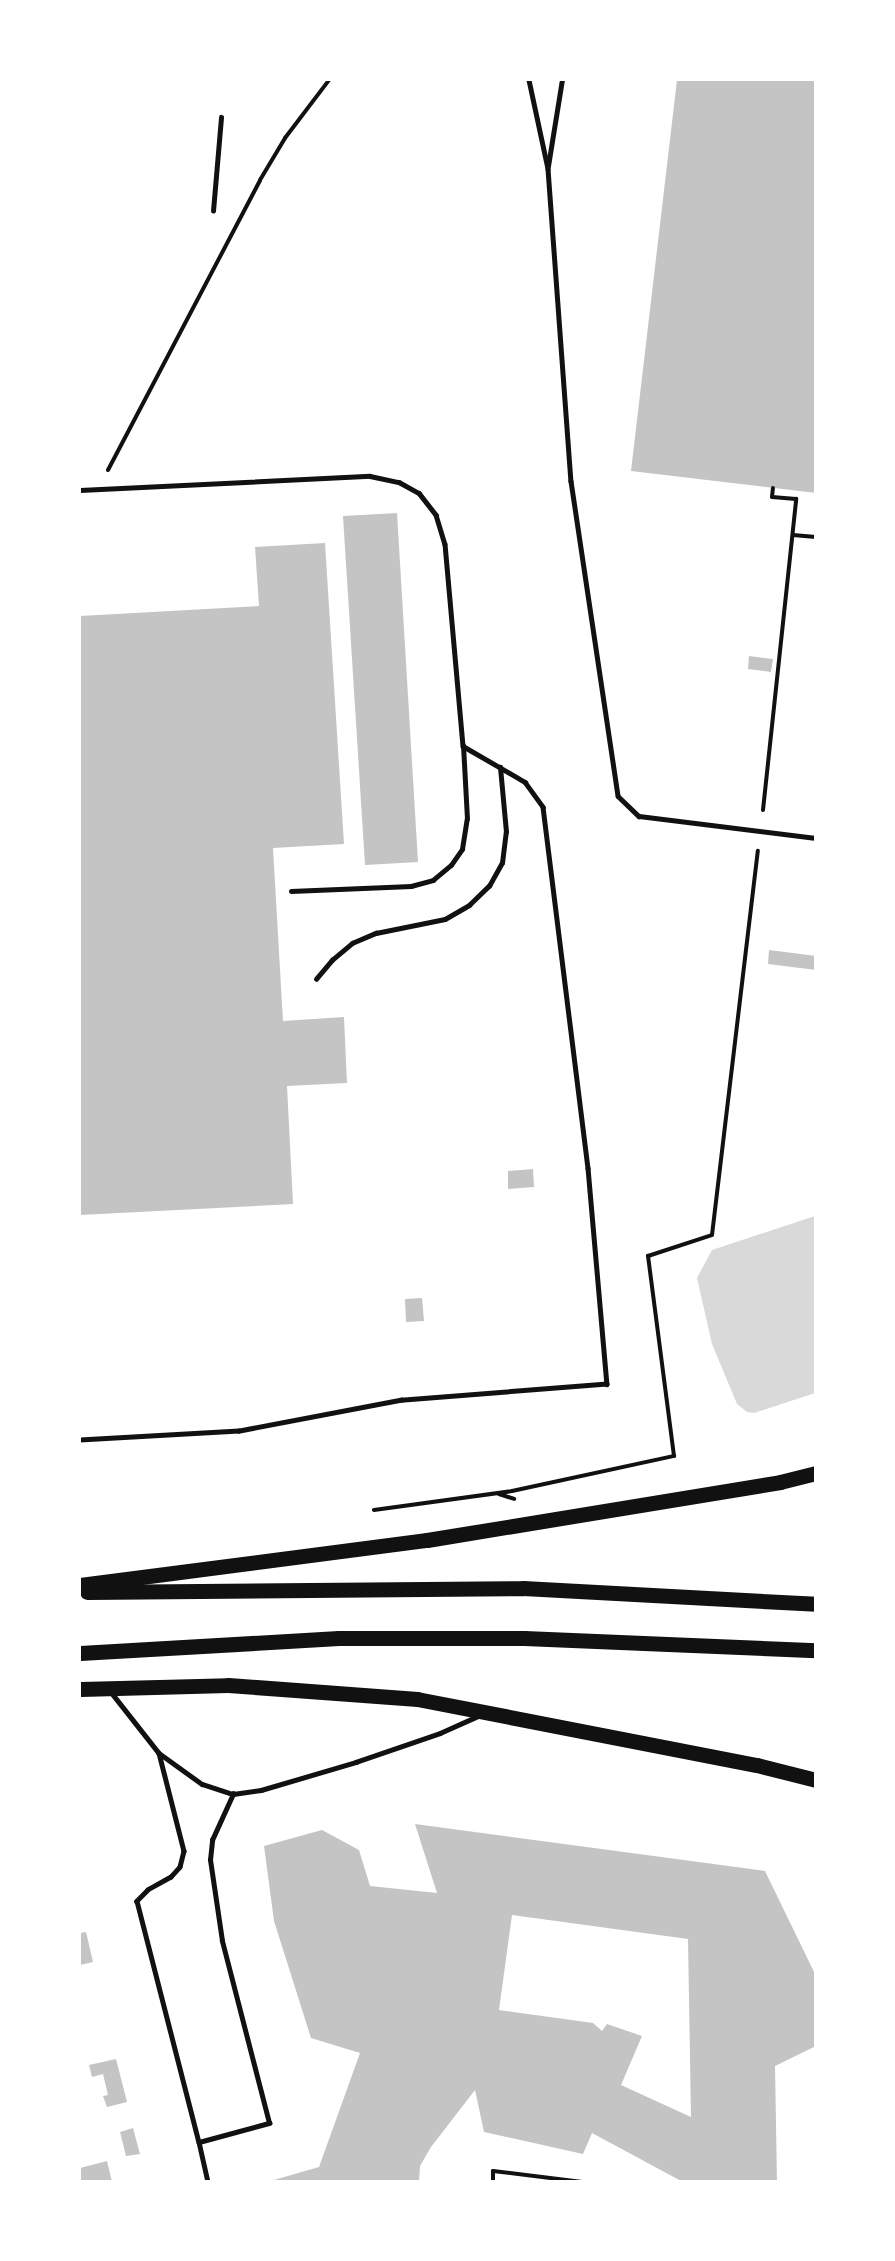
<!DOCTYPE html>
<html>
<head>
<meta charset="utf-8">
<style>
	body { margin:0 }
	#map { position:relative; width:895px; height:2261px; overflow:hidden; background:#fff; font-family:"Golos Text",sans-serif }
	div>[style] { position:absolute }
	.water>* { inset:0; background:#d9d9d9 }
	.building>* { inset:0; background:#c4c4c4 }
	.path>* { height:4px; margin:-2px; padding:0 2px; transform-origin:2px; border-radius:2px; background:#111 }
	.service>* { height:4.5px; margin:-2.25px; padding:0 2.25px; transform-origin:2.25px; border-radius:2.25px; background:#111 }
	.primary>* { height:15px; margin:-7.5px; padding:0 7.5px; transform-origin:7.5px; border-radius:7.5px; background:#111 }
	span { translate:-50% -50%; white-space:nowrap; text-align:center; line-height:1.15; -webkit-text-stroke:5px #fff; paint-order:stroke }
	.frame { position:absolute; inset:0; border:81px solid #fff; pointer-events:none }
</style>
</head>
<body>
<div id="map">
	<div class="water">
		<i style="clip-path:polygon(815px 1216px,815px 1393px,754px 1413px,747px 1412px,737px 1404px,712px 1344px,697px 1278px,712px 1250px)"></i>
	</div>
	<div class="building">
		<i style="clip-path:polygon(677px 80px,816px 80px,816px 493px,631px 471px)"></i>
		<i style="clip-path:polygon(397px 513px,418px 862px,365px 865px,343px 516px)"></i>
		<i style="clip-path:polygon(325px 543px,344px 844px,273px 848px,283px 1021px,344px 1017px,347px 1083px,287px 1086px,293px 1204px,80px 1215px,80px 616px,259px 606px,255px 547px)"></i>
		<i style="clip-path:polygon(749px 656px,773px 659px,771px 672px,748px 669px)"></i>
		<i style="clip-path:polygon(769px 950px,816px 956px,816px 970px,768px 964px)"></i>
		<i style="clip-path:polygon(533px 1169px,534px 1187px,508px 1189px,508px 1171px)"></i>
		<i style="clip-path:polygon(422px 1298px,424px 1321px,406px 1322px,405px 1299px)"></i>
		<i style="clip-path:polygon(evenodd,415px 1824px,765px 1871px,816px 1976px,816px 2046px,775px 2066px,777px 2182px,683px 2182px,592px 2133px,583px 2154px,484px 2132px,475px 2090px,431px 2147px,420px 2166px,419px 2182px,267px 2182px,319px 2167px,360px 2053px,311px 2038px,274px 1921px,264px 1846px,322px 1830px,359px 1850px,370px 1886px,437px 1893px,415px 1824px,512px 1915px,688px 1939px,691px 2117px,621px 2085px,642px 2036px,607px 2024px,602px 2031px,593px 2023px,499px 2010px,512px 1915px)"></i>
		<i style="clip-path:polygon(86px 1932px,93px 1962px,80px 1965px,80px 1933px)"></i>
		<i style="clip-path:polygon(116px 2059px,127px 2102px,107px 2107px,103px 2096px,108px 2095px,103px 2074px,92px 2077px,89px 2065px)"></i>
		<i style="clip-path:polygon(133px 2128px,140px 2154px,126px 2156px,120px 2132px)"></i>
		<i style="clip-path:polygon(107px 2161px,112px 2182px,80px 2182px,80px 2168px)"></i>
	</div>
	<div class="path">
		<i style="left:108px;top:470px;width:327px;rotate:-62.3deg"></i>
		<i style="left:260px;top:180px;width:49px;rotate:-59.2deg"></i>
		<i style="left:285px;top:138px;width:73px;rotate:-52.8deg"></i>
		<i style="left:793px;top:535px;width:23px;rotate:5deg"></i>
		<i style="left:763px;top:810px;width:313px;rotate:-83.9deg"></i>
		<i style="left:796px;top:499px;width:24px;rotate:-175deg"></i>
		<i style="left:772px;top:497px;width:9px;rotate:-84deg"></i>
		<i style="left:499px;top:1494px;width:16px;rotate:18deg"></i>
		<i style="left:374px;top:1510px;width:139px;rotate:-7.8deg"></i>
		<i style="left:512px;top:1491px;width:166px;rotate:-12.2deg"></i>
		<i style="left:674px;top:1456px;width:202px;rotate:-97.4deg"></i>
		<i style="left:648px;top:1256px;width:67px;rotate:-18.2deg"></i>
		<i style="left:712px;top:1235px;width:387px;rotate:-83.2deg"></i>
		<i style="left:493px;top:2182px;width:11px;rotate:-90deg"></i>
		<i style="left:493px;top:2171px;width:90px;rotate:7deg"></i>
	</div>
	<div class="service">
		<i style="left:529px;top:80px;width:91px;rotate:77.9deg"></i>
		<i style="left:548px;top:169px;width:313px;rotate:85.8deg"></i>
		<i style="left:571px;top:481px;width:318px;rotate:81.5deg"></i>
		<i style="left:618px;top:796px;width:29px;rotate:44deg"></i>
		<i style="left:639px;top:816px;width:178px;rotate:7.1deg"></i>
		<i style="left:548px;top:166px;width:87px;rotate:-80.8deg"></i>
		<i style="left:213px;top:211px;width:94px;rotate:-85.1deg"></i>
		<i style="left:80px;top:490px;width:290px;rotate:-2.8deg"></i>
		<i style="left:370px;top:476px;width:30px;rotate:12deg"></i>
		<i style="left:399px;top:482px;width:23px;rotate:29deg"></i>
		<i style="left:419px;top:493px;width:28px;rotate:52deg"></i>
		<i style="left:436px;top:515px;width:30px;rotate:73deg"></i>
		<i style="left:445px;top:544px;width:203px;rotate:84.9deg"></i>
		<i style="left:463px;top:746px;width:72px;rotate:30.1deg"></i>
		<i style="left:525px;top:782px;width:31px;rotate:54deg"></i>
		<i style="left:543px;top:807px;width:364px;rotate:82.9deg"></i>
		<i style="left:588px;top:1168px;width:217px;rotate:85deg"></i>
		<i style="left:607px;top:1384px;width:206px;rotate:175.5deg"></i>
		<i style="left:402px;top:1400px;width:166px;rotate:169.2deg"></i>
		<i style="left:239px;top:1431px;width:159px;rotate:176.8deg"></i>
		<i style="left:291px;top:891px;width:120px;rotate:-2.4deg"></i>
		<i style="left:411px;top:886px;width:23px;rotate:-15deg"></i>
		<i style="left:433px;top:880px;width:23px;rotate:-40deg"></i>
		<i style="left:451px;top:865px;width:19px;rotate:-55deg"></i>
		<i style="left:462px;top:849px;width:30px;rotate:-81deg"></i>
		<i style="left:467px;top:819px;width:73px;rotate:-93.1deg"></i>
		<i style="left:316px;top:979px;width:25px;rotate:-50deg"></i>
		<i style="left:332px;top:960px;width:26px;rotate:-40deg"></i>
		<i style="left:352px;top:943px;width:26px;rotate:-23deg"></i>
		<i style="left:376px;top:933px;width:70px;rotate:-11.5deg"></i>
		<i style="left:445px;top:919px;width:28px;rotate:-30deg"></i>
		<i style="left:469px;top:905px;width:28px;rotate:-44deg"></i>
		<i style="left:489px;top:886px;width:26px;rotate:-61deg"></i>
		<i style="left:502px;top:863px;width:31px;rotate:-83deg"></i>
		<i style="left:506px;top:832px;width:65px;rotate:-95.3deg"></i>
		<i style="left:111px;top:1692px;width:78px;rotate:51.8deg"></i>
		<i style="left:159px;top:1753px;width:53px;rotate:35.8deg"></i>
		<i style="left:202px;top:1784px;width:33px;rotate:18deg"></i>
		<i style="left:233px;top:1794px;width:28px;rotate:-8deg"></i>
		<i style="left:261px;top:1790px;width:99px;rotate:-16.4deg"></i>
		<i style="left:356px;top:1762px;width:89px;rotate:-19deg"></i>
		<i style="left:440px;top:1733px;width:42px;rotate:-24.1deg"></i>
		<i style="left:159px;top:1753px;width:101px;rotate:75.7deg"></i>
		<i style="left:184px;top:1851px;width:16px;rotate:104deg"></i>
		<i style="left:180px;top:1867px;width:13px;rotate:132deg"></i>
		<i style="left:171px;top:1877px;width:26px;rotate:151deg"></i>
		<i style="left:148px;top:1890px;width:16px;rotate:135deg"></i>
		<i style="left:137px;top:1901px;width:249px;rotate:75.6deg"></i>
		<i style="left:199px;top:2142px;width:73px;rotate:-15.2deg"></i>
		<i style="left:269px;top:2123px;width:188px;rotate:-104.5deg"></i>
		<i style="left:222px;top:1941px;width:82px;rotate:-98.4deg"></i>
		<i style="left:210px;top:1860px;width:20px;rotate:-84deg"></i>
		<i style="left:212px;top:1840px;width:51px;rotate:-65.5deg"></i>
		<i style="left:199px;top:2142px;width:41px;rotate:77.3deg"></i>
	</div>
	<div class="primary">
		<i style="left:80px;top:1585px;width:350px;rotate:-7.4deg"></i>
		<i style="left:427px;top:1540px;width:358px;rotate:-9.3deg"></i>
		<i style="left:780px;top:1482px;width:37px;rotate:-14deg"></i>
		<i style="left:87px;top:1592px;width:436px;rotate:-0.5deg"></i>
		<i style="left:523px;top:1588px;width:293px;rotate:3.1deg"></i>
		<i style="left:80px;top:1653px;width:259px;rotate:-3.3deg"></i>
		<i style="left:339px;top:1638px;width:185px"></i>
		<i style="left:524px;top:1638px;width:292px;rotate:2.4deg"></i>
		<i style="left:80px;top:1689px;width:148px;rotate:-1.5deg"></i>
		<i style="left:228px;top:1685px;width:190px;rotate:4.2deg"></i>
		<i style="left:417px;top:1699px;width:346px;rotate:11deg"></i>
		<i style="left:757px;top:1765px;width:61px;rotate:14.3deg"></i>
	</div>
	<div class="frame"></div>
</div>
</body>
</html>
